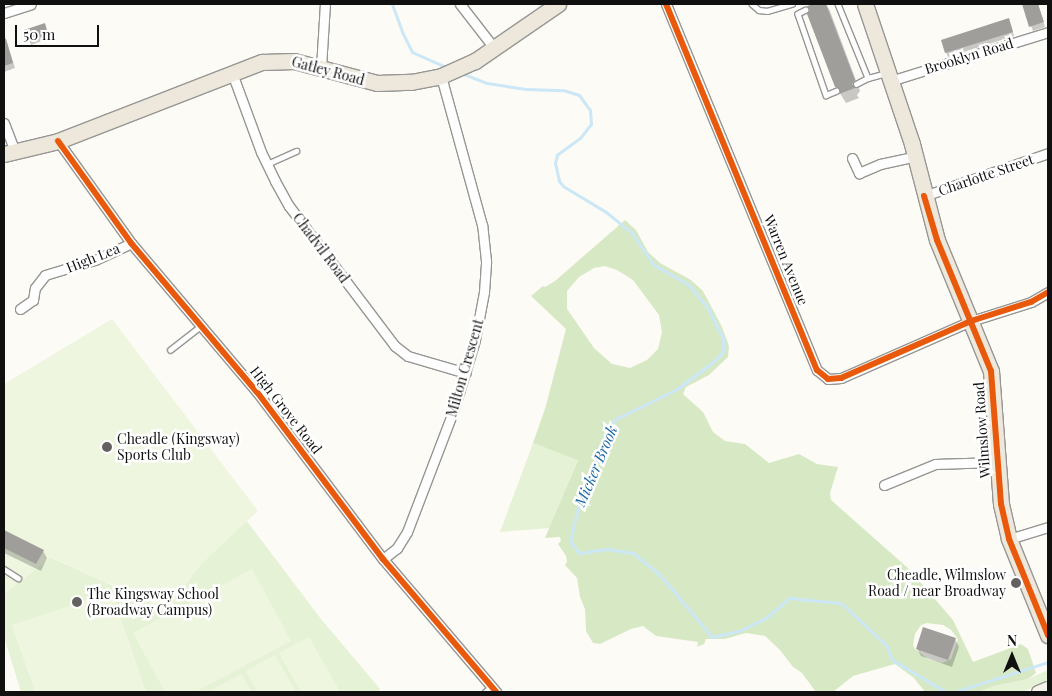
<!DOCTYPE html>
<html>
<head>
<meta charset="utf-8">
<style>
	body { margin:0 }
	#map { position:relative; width:1052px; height:696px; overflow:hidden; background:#fcfbf6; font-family:"Playfair Display",serif }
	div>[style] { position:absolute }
	.green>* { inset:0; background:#e6f2d6 }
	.forest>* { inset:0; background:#d7e9c4 }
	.pitch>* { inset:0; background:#eff6e0 }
	.shadow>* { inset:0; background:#0003 }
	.stream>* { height:3px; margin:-1.5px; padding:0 1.5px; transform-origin:1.5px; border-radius:1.5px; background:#cce7f6 }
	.building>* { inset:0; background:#a09e9b }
	.roads { filter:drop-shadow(1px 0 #969694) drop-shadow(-1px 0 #969694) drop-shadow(0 1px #969694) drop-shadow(0 -1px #969694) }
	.lane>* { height:4.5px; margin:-2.25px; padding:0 2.25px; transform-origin:2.25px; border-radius:2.25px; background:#fffefe }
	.street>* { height:9px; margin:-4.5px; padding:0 4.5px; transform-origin:4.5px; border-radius:4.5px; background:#fffefe }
	.secondary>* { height:12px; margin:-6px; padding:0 6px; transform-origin:6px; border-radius:6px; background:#f6f4eb }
	.primary>* { height:15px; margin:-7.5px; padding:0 7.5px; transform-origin:7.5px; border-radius:7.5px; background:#ede8db }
	.cycleway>* { height:6px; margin:-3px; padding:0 3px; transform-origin:3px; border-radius:3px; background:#e8590c }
	.dots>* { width:14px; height:14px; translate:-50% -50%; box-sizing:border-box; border:2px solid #fff; border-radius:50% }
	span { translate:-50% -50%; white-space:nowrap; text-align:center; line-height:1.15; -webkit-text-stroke:5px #fff; paint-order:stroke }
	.street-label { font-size:14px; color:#101010 }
	.poi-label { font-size:14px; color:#101010 }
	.left { translate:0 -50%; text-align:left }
	.right { translate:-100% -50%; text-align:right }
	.water-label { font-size:15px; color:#1966a3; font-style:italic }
	.frame { position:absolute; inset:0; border:5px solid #101010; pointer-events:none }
	.north { position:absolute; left:987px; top:631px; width:50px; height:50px; -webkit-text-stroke:4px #fff; paint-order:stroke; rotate:0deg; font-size:14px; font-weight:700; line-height:20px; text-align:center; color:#101010 }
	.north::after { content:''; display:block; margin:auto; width:18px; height:22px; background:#101010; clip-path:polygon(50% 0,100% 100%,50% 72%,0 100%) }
	.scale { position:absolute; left:15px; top:25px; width:84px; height:22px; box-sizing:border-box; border:2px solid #101010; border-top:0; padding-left:6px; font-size:15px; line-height:18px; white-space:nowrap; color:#101010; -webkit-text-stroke:4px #fff; paint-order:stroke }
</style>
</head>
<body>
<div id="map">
	<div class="green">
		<i style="clip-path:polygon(533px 443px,578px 459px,550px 528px,500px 532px)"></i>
		<i style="clip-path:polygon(246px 520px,321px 619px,380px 689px,377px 692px,21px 692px,4px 637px,4px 594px,50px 557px,166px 610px,200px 565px)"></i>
		<i style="clip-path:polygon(1048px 670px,1048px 677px,1044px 683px,1022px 692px,978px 692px,994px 686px,1028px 679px)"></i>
	</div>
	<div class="forest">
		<i style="clip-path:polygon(evenodd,625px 220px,636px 230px,648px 252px,660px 263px,691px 280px,703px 291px,722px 327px,729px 346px,728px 357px,709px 375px,686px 387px,683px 394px,703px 412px,713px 432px,725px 441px,745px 444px,769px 463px,799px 454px,817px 464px,838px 467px,830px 493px,831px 500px,909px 569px,934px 598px,953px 620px,973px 662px,1021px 644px,1028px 649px,1036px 673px,1028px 679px,994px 686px,978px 692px,925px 692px,914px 678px,895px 664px,853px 676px,833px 692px,816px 692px,802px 673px,793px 667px,780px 650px,765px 636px,746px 633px,725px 639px,706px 639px,704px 644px,697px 647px,698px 642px,656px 636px,643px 626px,631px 629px,600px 644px,593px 643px,586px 631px,585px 609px,580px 597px,577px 578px,565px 565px,567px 562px,566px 556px,558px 544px,561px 541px,560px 537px,545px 538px,578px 460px,533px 443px,545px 409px,566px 329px,531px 296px,543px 286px,545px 287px,555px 281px,625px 220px,605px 266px,617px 270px,633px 280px,659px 315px,662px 332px,658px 349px,647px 360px,630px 368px,612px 364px,594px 348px,567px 309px,567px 291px,579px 277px,594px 268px,605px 266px,625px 220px,927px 623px,943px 625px,951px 630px,958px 639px,951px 659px,942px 663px,928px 659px,915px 649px,913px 645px,915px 634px,921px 625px,927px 623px)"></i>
	</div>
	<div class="pitch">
		<i style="clip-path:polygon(112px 319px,258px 511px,200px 565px,166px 610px,51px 557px,4px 594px,4px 384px)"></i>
		<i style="clip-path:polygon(252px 569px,291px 641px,195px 692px,165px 692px,133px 633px)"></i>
		<i style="clip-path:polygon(112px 592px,146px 692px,35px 692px,12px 625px)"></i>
		<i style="clip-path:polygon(309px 637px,340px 692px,301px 692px,279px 653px)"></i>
		<i style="clip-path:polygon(275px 655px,296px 692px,257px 692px,246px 671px)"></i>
		<i style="clip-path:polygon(241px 674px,252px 692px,213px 692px,212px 690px)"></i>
	</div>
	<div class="shadow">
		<i style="clip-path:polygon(818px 4px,826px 4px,830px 11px,860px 91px,857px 95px,859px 98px,846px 103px,836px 87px,809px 7px)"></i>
		<i style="clip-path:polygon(1023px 4px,1038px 4px,1045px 27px,1033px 31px)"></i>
		<i style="clip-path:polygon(44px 25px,50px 38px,31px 45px,29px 40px)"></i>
		<i style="clip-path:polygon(1011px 25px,1014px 36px,948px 57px,946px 52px)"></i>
		<i style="clip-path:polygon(4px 33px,15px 68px,4px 72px)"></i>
		<i style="clip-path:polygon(4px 531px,43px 551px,47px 558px,41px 571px,4px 553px)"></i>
		<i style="clip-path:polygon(955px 639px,959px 647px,952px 667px,921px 656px,917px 649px)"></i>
	</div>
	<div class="stream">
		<i style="left:392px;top:4px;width:32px;rotate:70deg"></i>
		<i style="left:403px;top:34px;width:20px;rotate:63deg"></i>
		<i style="left:412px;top:52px;width:39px;rotate:24deg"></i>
		<i style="left:461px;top:73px;width:28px;rotate:21deg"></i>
		<i style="left:487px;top:83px;width:39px;rotate:9deg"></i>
		<i style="left:526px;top:89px;width:37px;rotate:2deg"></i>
		<i style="left:563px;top:90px;width:17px;rotate:17deg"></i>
		<i style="left:579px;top:95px;width:19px;rotate:54deg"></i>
		<i style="left:590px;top:110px;width:14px;rotate:86deg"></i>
		<i style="left:591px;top:124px;width:18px;rotate:128deg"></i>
		<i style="left:580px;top:138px;width:29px;rotate:144deg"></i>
		<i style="left:557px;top:155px;width:8px;rotate:104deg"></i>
		<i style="left:555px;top:163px;width:18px;rotate:77deg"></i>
		<i style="left:559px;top:181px;width:6px;rotate:51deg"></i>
		<i style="left:563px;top:186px;width:50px;rotate:31.2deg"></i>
		<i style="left:606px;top:212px;width:32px;rotate:39deg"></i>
		<i style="left:631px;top:232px;width:40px;rotate:55.1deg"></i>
		<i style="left:654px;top:265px;width:40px;rotate:29.7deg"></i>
		<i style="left:689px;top:285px;width:32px;rotate:51deg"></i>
		<i style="left:709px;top:310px;width:32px;rotate:64deg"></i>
		<i style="left:723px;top:339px;width:13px;rotate:90deg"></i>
		<i style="left:723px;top:352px;width:14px;rotate:135deg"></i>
		<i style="left:713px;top:362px;width:45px;rotate:143.1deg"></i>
		<i style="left:677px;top:389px;width:70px;rotate:153.8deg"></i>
		<i style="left:614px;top:420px;width:98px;rotate:112.1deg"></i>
		<i style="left:577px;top:511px;width:31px;rotate:103deg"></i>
		<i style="left:570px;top:541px;width:15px;rotate:53deg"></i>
		<i style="left:579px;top:553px;width:28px;rotate:-8deg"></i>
		<i style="left:607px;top:549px;width:26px;rotate:9deg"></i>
		<i style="left:633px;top:553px;width:35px;rotate:39deg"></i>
		<i style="left:660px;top:575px;width:81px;rotate:50deg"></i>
		<i style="left:712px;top:637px;width:28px;rotate:-13deg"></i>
		<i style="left:739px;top:631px;width:30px;rotate:-26deg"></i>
		<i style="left:766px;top:618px;width:30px;rotate:-41deg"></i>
		<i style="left:789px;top:598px;width:52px;rotate:5.5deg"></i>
		<i style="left:841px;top:603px;width:62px;rotate:43deg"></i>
		<i style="left:886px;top:645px;width:16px;rotate:68deg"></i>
		<i style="left:892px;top:660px;width:63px;rotate:30.7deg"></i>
		<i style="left:954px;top:692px;width:99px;rotate:-17.7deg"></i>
	</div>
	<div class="building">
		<i style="clip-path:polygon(814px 4px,826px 4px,855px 80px,852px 84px,855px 88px,839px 94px,840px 89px,835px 87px,807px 14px,810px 10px,807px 6px)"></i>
		<i style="clip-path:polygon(1022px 4px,1038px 4px,1044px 22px,1029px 27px)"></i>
		<i style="clip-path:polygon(1009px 18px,1013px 32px,945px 53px,941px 40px)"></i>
		<i style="clip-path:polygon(45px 23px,48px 34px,27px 41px,24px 30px)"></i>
		<i style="clip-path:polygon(4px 39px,6px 39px,13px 63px,4px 66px)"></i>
		<i style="clip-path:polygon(4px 530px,44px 550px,36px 564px,4px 548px)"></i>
		<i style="clip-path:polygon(923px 627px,956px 638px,948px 660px,916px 649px)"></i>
	</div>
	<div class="roads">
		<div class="lane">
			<i style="left:752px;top:4px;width:9px;rotate:41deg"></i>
			<i style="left:759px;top:10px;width:8px;rotate:7deg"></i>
			<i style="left:767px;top:11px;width:26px;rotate:-16deg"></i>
			<i style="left:838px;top:4px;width:80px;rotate:67.9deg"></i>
			<i style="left:868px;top:78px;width:20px;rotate:-15deg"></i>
			<i style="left:806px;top:10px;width:9px;rotate:153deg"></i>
			<i style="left:798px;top:14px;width:86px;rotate:70.9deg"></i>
			<i style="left:826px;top:95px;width:11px;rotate:-22deg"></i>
			<i style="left:856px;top:84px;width:13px;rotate:-27deg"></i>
			<i style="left:267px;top:164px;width:32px;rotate:-24deg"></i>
			<i style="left:170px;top:350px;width:39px;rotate:-38deg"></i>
			<i style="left:4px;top:569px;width:17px;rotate:33deg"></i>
			<i style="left:485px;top:692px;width:8px;rotate:-40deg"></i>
		</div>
		<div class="street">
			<i style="left:460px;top:4px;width:56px;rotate:52.3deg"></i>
			<i style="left:666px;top:4px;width:396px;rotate:67.6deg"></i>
			<i style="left:817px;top:370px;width:14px;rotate:39deg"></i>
			<i style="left:828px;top:379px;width:13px;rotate:-4deg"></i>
			<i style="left:841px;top:378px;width:142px;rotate:-23.7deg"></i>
			<i style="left:971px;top:321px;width:63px;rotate:-17.6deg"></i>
			<i style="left:1031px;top:302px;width:20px;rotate:-30deg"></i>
			<i style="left:4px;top:13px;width:28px;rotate:-18deg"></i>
			<i style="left:321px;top:67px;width:63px;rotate:-86.4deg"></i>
			<i style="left:232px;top:73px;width:84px;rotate:69.8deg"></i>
			<i style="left:261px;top:152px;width:32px;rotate:64deg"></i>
			<i style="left:275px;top:181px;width:29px;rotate:61deg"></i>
			<i style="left:289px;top:206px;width:176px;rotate:52.9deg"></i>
			<i style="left:395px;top:346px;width:16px;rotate:38deg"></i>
			<i style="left:408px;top:356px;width:60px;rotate:16.3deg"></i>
			<i style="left:890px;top:81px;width:165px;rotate:-17.2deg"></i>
			<i style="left:4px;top:123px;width:30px;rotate:69deg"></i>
			<i style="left:58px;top:141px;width:125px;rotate:54.4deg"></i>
			<i style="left:131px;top:243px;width:195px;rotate:49.8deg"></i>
			<i style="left:257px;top:392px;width:209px;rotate:53deg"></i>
			<i style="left:383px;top:559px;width:175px;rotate:49.6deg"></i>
			<i style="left:852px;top:158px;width:17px;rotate:65deg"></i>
			<i style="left:859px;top:173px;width:23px;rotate:-23deg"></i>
			<i style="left:880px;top:164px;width:35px;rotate:-12deg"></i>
			<i style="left:924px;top:196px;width:131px;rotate:-19.1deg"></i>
			<i style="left:20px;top:309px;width:16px;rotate:-35deg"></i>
			<i style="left:33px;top:300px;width:12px;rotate:-81deg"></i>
			<i style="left:35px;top:288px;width:16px;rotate:-52deg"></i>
			<i style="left:45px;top:275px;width:52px;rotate:-16.7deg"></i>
			<i style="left:95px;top:260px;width:40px;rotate:-25deg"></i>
			<i style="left:884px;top:485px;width:55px;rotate:-22.4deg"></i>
			<i style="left:935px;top:464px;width:61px;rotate:-1.9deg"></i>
			<i style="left:1009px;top:539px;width:41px;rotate:-17.1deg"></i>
			<i style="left:383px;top:559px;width:18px;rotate:-38deg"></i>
			<i style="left:397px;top:548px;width:19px;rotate:-58deg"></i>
			<i style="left:407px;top:532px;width:135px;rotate:-69.1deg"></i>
			<i style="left:455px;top:406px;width:69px;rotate:-73.1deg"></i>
			<i style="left:475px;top:340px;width:49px;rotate:-79.4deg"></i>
			<i style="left:484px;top:292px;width:31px;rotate:-86deg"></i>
			<i style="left:486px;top:261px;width:36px;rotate:-96deg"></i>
			<i style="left:482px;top:225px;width:155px;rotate:-105.4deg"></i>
		</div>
		<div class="secondary">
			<i style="left:1038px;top:692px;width:11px;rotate:-22deg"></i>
		</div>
		<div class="primary">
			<i style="left:865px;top:4px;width:148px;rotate:71.4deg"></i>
			<i style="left:912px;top:144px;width:99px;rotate:75.4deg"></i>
			<i style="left:937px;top:240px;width:142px;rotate:67.6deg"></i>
			<i style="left:991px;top:371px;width:133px;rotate:85.7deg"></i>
			<i style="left:1001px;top:504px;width:36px;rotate:77deg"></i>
			<i style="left:1009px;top:539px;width:104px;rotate:67.9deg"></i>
			<i style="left:4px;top:154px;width:56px;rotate:-13.5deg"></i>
			<i style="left:58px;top:141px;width:219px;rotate:-21.2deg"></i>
			<i style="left:262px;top:62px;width:32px;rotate:-2deg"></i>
			<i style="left:294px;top:61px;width:86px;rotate:14.8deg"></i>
			<i style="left:377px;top:83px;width:34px;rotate:-2deg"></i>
			<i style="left:411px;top:82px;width:31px;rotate:-11deg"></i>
			<i style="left:441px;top:76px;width:37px;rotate:-24deg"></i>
			<i style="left:475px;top:61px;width:101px;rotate:-34.5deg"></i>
		</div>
	</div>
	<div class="cycleway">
		<i style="left:666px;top:4px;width:396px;rotate:67.6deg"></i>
		<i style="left:817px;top:370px;width:14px;rotate:39deg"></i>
		<i style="left:828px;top:379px;width:13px;rotate:-4deg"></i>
		<i style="left:841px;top:378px;width:142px;rotate:-23.7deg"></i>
		<i style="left:971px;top:321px;width:63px;rotate:-17.6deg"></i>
		<i style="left:1031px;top:302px;width:20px;rotate:-30deg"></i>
		<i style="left:58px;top:141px;width:125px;rotate:54.4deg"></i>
		<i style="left:131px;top:243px;width:195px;rotate:49.8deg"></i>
		<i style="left:257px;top:392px;width:209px;rotate:53deg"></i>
		<i style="left:383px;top:559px;width:175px;rotate:49.6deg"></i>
		<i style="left:924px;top:196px;width:46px;rotate:73.5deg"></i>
		<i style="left:937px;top:240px;width:142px;rotate:67.6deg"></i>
		<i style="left:991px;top:371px;width:133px;rotate:85.7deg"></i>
		<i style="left:1001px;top:504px;width:36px;rotate:77deg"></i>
		<i style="left:1009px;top:539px;width:104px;rotate:67.9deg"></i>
	</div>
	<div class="dots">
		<i style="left:107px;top:447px;background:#636260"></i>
		<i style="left:1016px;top:583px;background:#636260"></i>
		<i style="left:77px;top:602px;background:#636260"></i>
	</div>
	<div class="street-label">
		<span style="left:969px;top:56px;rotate:-17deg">Brooklyn Road</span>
		<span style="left:328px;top:71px;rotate:15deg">Gatley Road</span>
		<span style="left:986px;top:175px;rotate:-19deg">Charlotte Street</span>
		<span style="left:321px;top:248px;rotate:53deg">Chadvil Road</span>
		<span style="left:93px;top:258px;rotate:-22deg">High Lea</span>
		<span style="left:786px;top:260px;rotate:68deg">Warren Avenue</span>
		<span style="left:465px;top:368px;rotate:-74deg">Milton Crescent</span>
		<span style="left:286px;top:410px;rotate:52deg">High Grove Road</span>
		<span style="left:982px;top:430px;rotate:-94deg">Wilmslow Road</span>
	</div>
	<div class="poi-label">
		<span class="left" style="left:117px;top:447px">Cheadle (Kingsway)<br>Sports Club</span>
		<span class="right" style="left:1006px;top:583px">Cheadle, Wilmslow<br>Road / near Broadway</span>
		<span class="left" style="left:87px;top:602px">The Kingsway School<br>(Broadway Campus)</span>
	</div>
	<div class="water-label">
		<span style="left:596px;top:466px;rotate:-67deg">Micker Brook</span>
	</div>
	<div class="frame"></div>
	<div class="north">N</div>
	<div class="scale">50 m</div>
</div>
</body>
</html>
